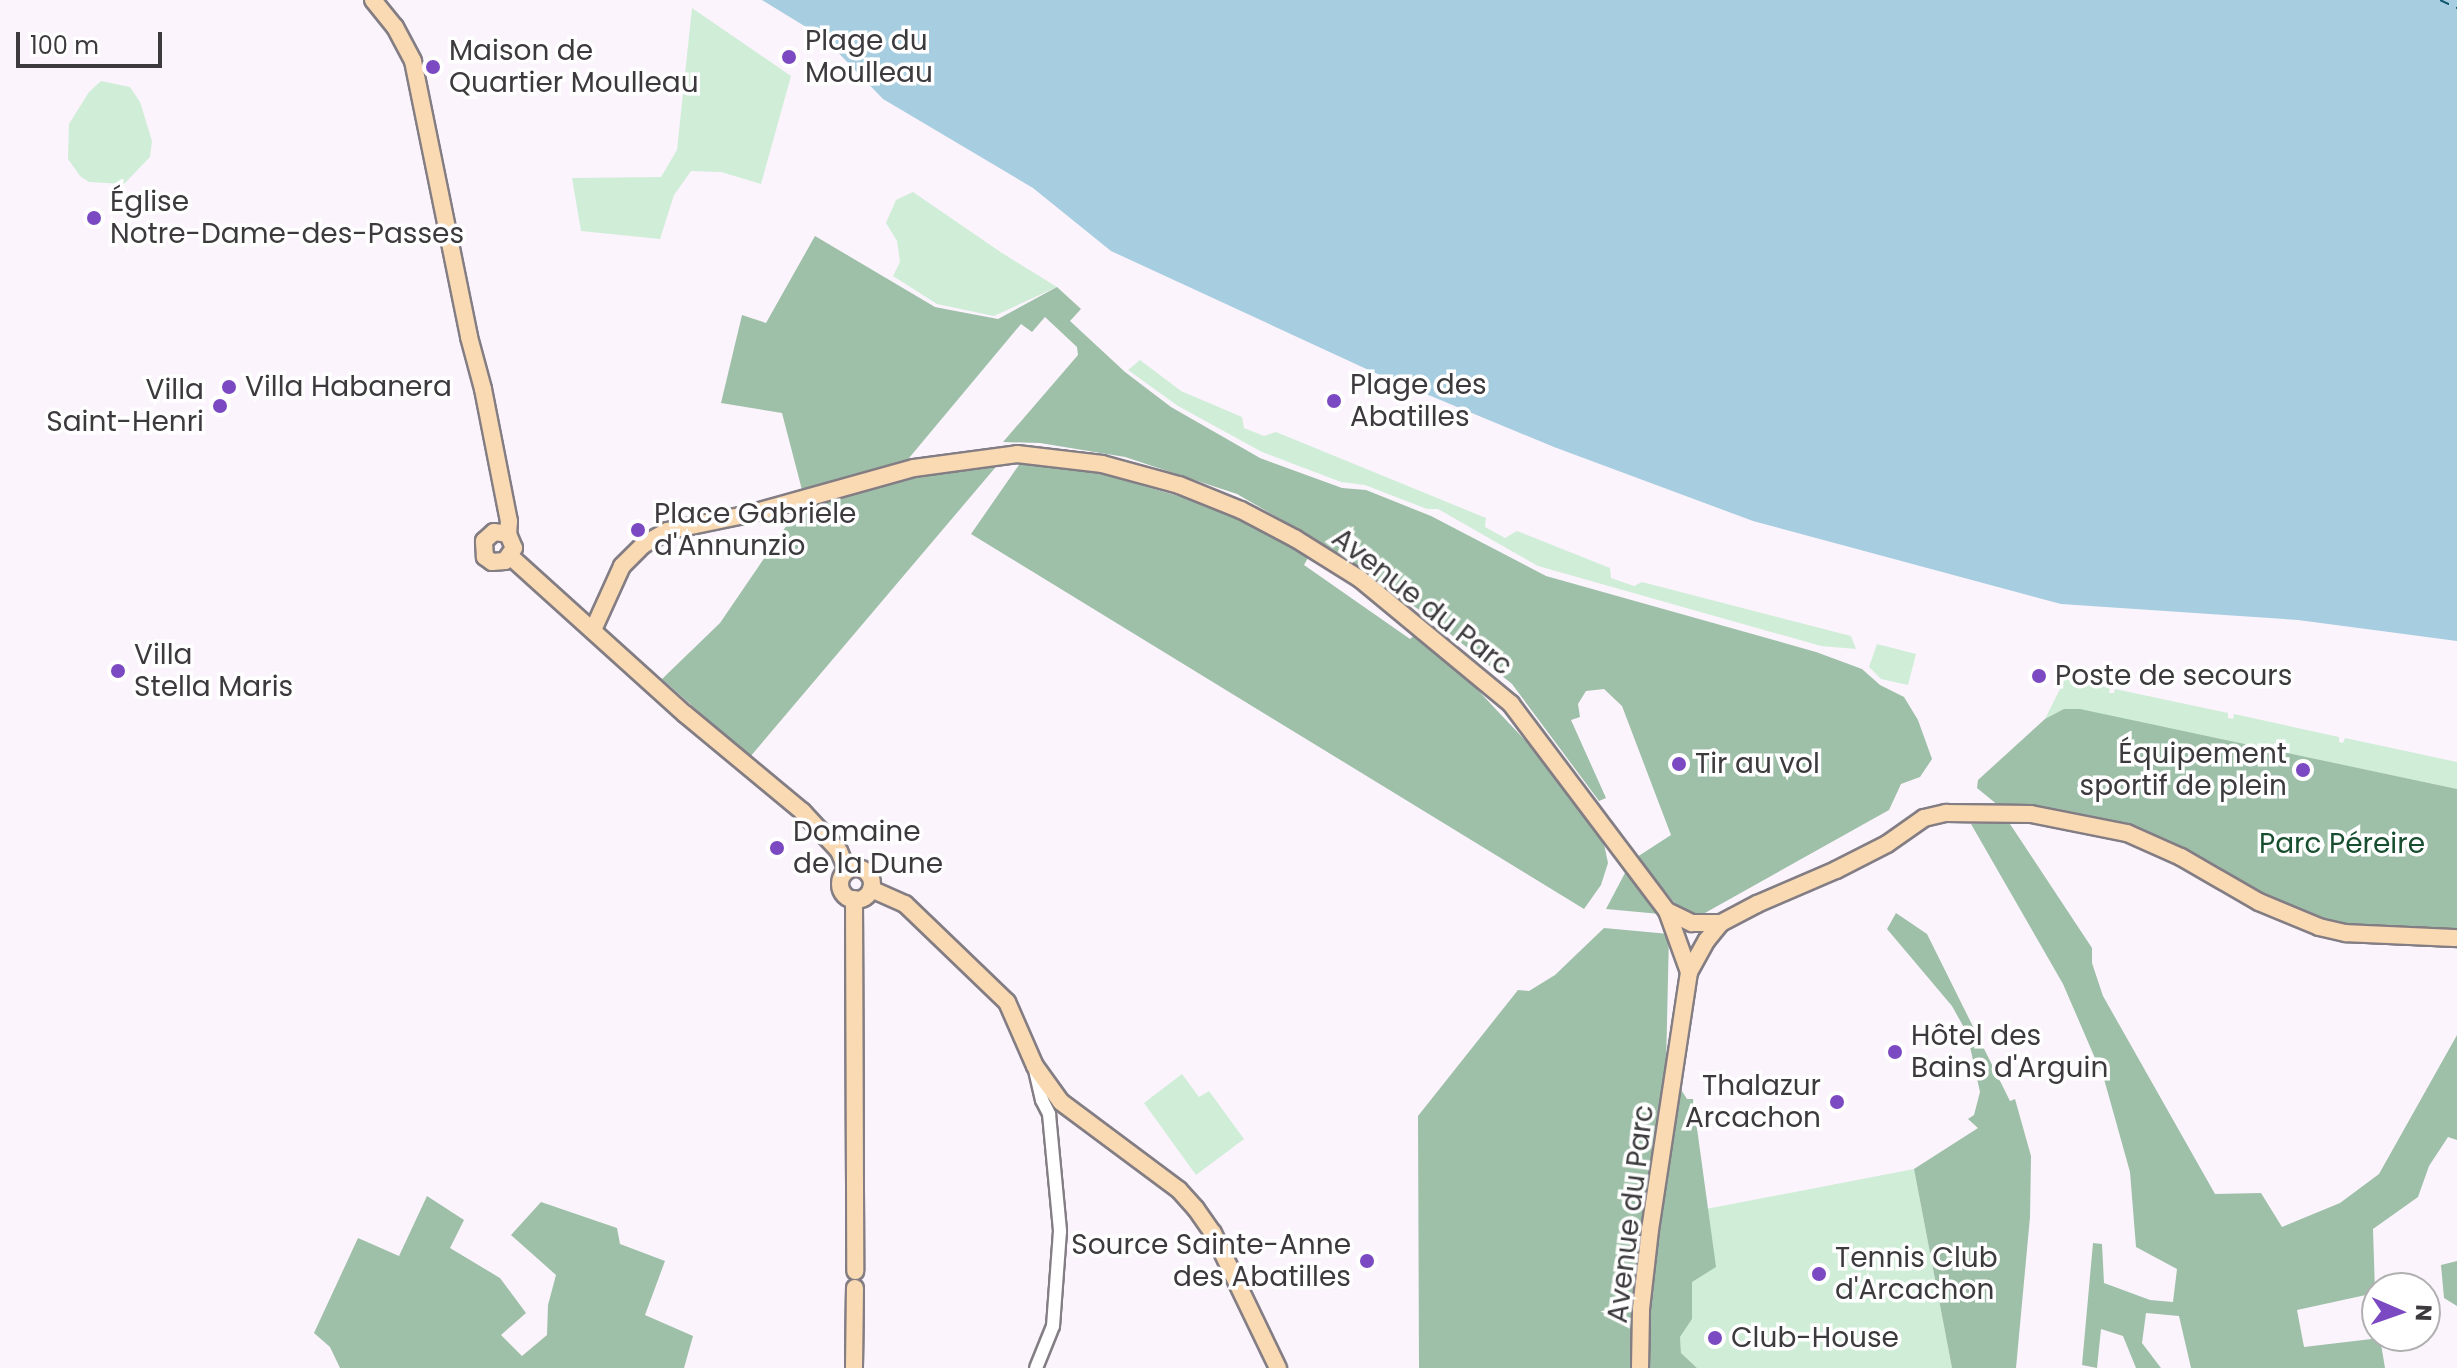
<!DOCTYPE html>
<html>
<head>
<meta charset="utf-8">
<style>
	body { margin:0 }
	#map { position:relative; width:2457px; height:1368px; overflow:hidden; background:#fbf4fc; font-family:Poppins,sans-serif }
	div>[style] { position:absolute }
	.green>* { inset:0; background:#d0edd8 }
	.forest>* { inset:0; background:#9ebfa8 }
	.water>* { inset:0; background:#a7cde0 }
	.ferry>* { height:2px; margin-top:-1px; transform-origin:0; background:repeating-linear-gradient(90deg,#115873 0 10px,transparent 0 18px) }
	.roads { filter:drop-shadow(2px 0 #837d84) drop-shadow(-2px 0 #837d84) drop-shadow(0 2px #837d84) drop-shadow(0 -2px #837d84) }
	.minor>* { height:12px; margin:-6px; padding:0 6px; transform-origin:6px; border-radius:6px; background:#fff }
	.major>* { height:16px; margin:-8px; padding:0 8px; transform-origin:8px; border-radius:8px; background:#fadab3 }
	.major>.ring { margin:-8px; padding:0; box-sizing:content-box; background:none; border:16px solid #fadab3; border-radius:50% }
	.dots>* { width:22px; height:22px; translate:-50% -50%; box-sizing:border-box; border:4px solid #fff; border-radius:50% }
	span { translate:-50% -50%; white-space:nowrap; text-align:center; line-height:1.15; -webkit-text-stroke:7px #fff; paint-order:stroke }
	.poi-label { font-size:28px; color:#3d3a3d }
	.left { translate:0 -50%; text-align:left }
	.right { translate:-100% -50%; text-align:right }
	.street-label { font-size:28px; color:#3d3a3d }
	.park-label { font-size:28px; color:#174e2f }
	.north { position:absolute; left:2361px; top:1272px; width:80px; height:80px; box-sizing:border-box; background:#fff; border:2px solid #b1b0b1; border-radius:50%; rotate:92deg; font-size:22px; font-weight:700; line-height:32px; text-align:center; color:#3d3a3d }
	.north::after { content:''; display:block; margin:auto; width:28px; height:36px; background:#7b49c1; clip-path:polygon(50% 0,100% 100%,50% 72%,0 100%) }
	.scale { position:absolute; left:16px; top:32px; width:146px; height:36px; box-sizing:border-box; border:4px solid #3d3a3d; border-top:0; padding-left:10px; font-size:24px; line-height:28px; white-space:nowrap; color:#3d3a3d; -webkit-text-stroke:6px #fff; paint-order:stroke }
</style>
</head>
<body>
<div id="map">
	<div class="green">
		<i style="clip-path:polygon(692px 8px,791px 76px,761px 184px,721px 172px,691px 171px,674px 195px,660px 239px,581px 231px,572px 178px,661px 177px,677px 150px)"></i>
		<i style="clip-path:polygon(101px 81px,130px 87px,140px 102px,152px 141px,150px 157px,124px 184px,89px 182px,80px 176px,68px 159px,69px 124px,89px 92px)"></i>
		<i style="clip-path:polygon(913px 192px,1002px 253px,1057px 287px,994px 316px,937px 304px,893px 276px,900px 262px,897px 241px,886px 223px,896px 200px)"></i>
		<i style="clip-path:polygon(1140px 360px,1181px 391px,1242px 417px,1244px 428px,1264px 436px,1276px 432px,1486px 518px,1485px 527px,1505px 538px,1517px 531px,1610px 568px,1611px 578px,1634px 586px,1642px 582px,1851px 636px,1856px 649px,1821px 646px,1538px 566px,1438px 509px,1427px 509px,1365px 485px,1341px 482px,1262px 452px,1178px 406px,1128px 370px)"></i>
		<i style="clip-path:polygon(1877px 644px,1916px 654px,1908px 685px,1881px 679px,1869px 667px)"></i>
		<i style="clip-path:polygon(2065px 679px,2110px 688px,2109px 693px,2114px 693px,2115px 689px,2228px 713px,2228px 718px,2233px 719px,2234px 714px,2339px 737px,2339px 742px,2343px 743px,2345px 738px,2457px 762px,2457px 789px,2309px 758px,2045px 719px)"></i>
		<i style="clip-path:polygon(1182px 1074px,1199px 1097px,1209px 1091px,1244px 1139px,1196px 1175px,1144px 1103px)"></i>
		<i style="clip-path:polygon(1914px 1169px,1952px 1368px,1697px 1368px,1681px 1353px,1680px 1337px,1692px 1319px,1692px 1281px,1706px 1209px)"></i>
	</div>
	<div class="forest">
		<i style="clip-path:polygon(815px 236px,935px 307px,945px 309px,998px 319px,1057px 287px,1081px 309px,1070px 321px,1125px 372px,1171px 407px,1260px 458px,1342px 488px,1366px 490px,1431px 516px,1546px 576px,1816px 652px,1862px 669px,1880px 685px,1904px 697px,1918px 720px,1932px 759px,1920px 777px,1901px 784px,1889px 810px,1696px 918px,1678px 907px,1637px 857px,1671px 835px,1622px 706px,1604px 689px,1586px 691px,1578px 704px,1580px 717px,1571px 720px,1606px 798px,1599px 801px,1512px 684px,1428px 616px,1327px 546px,1237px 494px,1125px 457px,1040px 443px,1003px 442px,1078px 355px,1077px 347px,1045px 317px,1032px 332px,1021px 324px,899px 470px,802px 490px,782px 413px,721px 403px,742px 315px,766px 323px)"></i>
		<i style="clip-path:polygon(1000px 462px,750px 757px,662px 679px,720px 623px,802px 503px,941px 471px)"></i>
		<i style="clip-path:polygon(1021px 462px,1089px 470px,1185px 498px,1276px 535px,1310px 554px,1304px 565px,1410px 639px,1417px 633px,1473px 685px,1539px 755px,1604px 844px,1608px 863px,1601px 885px,1584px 909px,971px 534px)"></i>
		<i style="clip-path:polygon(2064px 709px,2080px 709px,2457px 789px,2457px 931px,2346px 924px,2292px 911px,2145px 831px,2056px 809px,1999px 806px,1977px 788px,1978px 780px,2045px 719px)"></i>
		<i style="clip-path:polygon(1971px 824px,2010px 824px,2092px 948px,2092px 963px,2103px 996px,2215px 1194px,2261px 1193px,2282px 1227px,2340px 1203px,2379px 1174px,2457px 1035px,2457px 1140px,2448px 1137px,2429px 1166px,2418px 1197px,2373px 1229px,2375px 1293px,2297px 1310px,2304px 1347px,2380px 1338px,2385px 1368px,2191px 1368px,2179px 1316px,2146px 1313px,2142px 1343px,2161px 1368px,2136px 1368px,2123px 1336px,2101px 1329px,2097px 1368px,2082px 1365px,2093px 1243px,2102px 1244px,2104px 1283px,2150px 1300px,2173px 1302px,2177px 1269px,2136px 1247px,2130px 1172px,2104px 1079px,2063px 984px)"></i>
		<i style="clip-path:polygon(1626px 871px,1660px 914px,1606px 909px)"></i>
		<i style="clip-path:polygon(1896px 913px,1927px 934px,2010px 1101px,2015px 1099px,2031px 1156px,2030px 1217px,2016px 1368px,1952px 1368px,1914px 1169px,1978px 1128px,1968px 1119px,1974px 1115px,1980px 1092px,1967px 1033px,1952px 1006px,1887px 929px)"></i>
		<i style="clip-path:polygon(1604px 928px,1669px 934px,1666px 1066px,1687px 1099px,1693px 1099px,1716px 1267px,1692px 1282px,1692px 1319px,1680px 1337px,1681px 1353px,1697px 1368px,1419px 1368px,1418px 1116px,1518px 990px,1529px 991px,1555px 975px)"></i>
		<i style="clip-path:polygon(427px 1196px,464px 1220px,450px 1248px,500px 1278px,526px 1313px,501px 1335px,522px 1356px,547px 1335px,548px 1305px,556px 1275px,511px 1235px,541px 1202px,617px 1228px,620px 1244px,665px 1261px,645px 1315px,693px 1336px,684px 1368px,340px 1368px,330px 1347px,314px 1333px,358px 1238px,399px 1256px)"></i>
		<i style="clip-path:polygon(2457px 1261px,2457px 1306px,2444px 1298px,2441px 1265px)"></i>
	</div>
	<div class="water">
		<i style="clip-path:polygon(762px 0,2457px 0,2457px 641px,2298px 620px,2061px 604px,1753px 521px,1554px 447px,1373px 372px,1111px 251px,1033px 188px,883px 99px,824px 38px)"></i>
	</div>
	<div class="ferry">
		<i style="left:2440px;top:0;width:19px;rotate:25deg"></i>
	</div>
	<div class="roads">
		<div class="minor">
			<i style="left:1035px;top:1070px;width:31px;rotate:77deg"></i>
			<i style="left:1042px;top:1100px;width:16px;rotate:63deg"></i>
			<i style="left:1049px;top:1114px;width:118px;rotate:84.6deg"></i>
			<i style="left:1060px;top:1231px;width:95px;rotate:94.2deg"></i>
			<i style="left:1053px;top:1326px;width:45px;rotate:112deg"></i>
		</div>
		<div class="major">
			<i style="left:373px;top:0;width:35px;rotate:51deg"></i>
			<i style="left:395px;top:27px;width:38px;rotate:62deg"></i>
			<i style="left:413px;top:61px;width:282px;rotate:78.5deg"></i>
			<i style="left:469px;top:337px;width:54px;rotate:74.9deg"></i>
			<i style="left:483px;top:389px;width:135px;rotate:78.9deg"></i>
			<i style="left:509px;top:521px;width:13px;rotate:94deg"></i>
			<i style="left:508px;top:534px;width:15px;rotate:67deg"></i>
			<i style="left:514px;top:548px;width:16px;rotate:125deg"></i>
			<i style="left:505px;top:561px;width:13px;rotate:176deg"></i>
			<i style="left:492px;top:562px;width:9px;rotate:-144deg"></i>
			<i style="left:485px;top:557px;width:16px;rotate:-94deg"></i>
			<i style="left:484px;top:541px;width:13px;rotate:-42deg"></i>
			<i style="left:494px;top:532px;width:14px;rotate:8deg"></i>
			<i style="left:511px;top:557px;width:234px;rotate:42.1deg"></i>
			<i style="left:685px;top:714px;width:152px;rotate:39.7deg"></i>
			<i style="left:802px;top:811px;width:54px;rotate:47.2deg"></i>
			<i style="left:839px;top:851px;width:21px;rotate:67deg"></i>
			<i style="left:593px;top:630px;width:70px;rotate:-65.6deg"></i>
			<i style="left:622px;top:566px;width:30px;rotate:-45deg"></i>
			<i style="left:643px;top:545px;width:28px;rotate:-30deg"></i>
			<i style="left:667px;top:531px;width:84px;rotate:-11.7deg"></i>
			<i style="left:749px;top:514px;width:171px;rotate:-15.6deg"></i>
			<i style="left:914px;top:468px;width:104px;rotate:-7.7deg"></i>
			<i style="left:1017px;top:454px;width:86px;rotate:6.7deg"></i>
			<i style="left:1102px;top:464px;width:80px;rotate:15.3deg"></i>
			<i style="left:1179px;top:485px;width:67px;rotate:22deg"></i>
			<i style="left:1241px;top:510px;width:62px;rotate:27.8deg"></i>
			<i style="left:1296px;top:539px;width:75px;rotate:32deg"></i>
			<i style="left:1360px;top:579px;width:196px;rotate:39.6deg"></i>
			<i style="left:1511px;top:704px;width:259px;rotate:53deg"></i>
			<i style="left:1667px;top:911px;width:65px;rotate:70.2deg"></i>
			<i class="ring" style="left:840px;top:868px;width:16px;height:16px"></i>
			<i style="left:871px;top:889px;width:37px;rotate:24deg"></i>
			<i style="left:905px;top:904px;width:141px;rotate:43.9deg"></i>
			<i style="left:1007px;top:1002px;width:70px;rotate:66.4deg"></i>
			<i style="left:1035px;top:1066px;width:44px;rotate:54.2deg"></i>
			<i style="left:1061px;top:1102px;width:147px;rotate:36.7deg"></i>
			<i style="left:1179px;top:1190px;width:25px;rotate:48deg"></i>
			<i style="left:1196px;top:1209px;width:29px;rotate:55deg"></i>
			<i style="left:1213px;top:1233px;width:150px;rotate:64.3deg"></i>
			<i style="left:854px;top:899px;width:372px;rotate:89.8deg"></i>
			<i style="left:1667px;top:911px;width:28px;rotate:26deg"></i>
			<i style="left:1692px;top:923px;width:29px"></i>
			<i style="left:854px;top:1368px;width:80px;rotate:-89.3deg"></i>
			<i style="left:1640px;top:1368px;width:59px;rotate:-89deg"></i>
			<i style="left:1641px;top:1309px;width:80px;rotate:-83.5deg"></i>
			<i style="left:1650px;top:1230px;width:261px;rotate:-81.4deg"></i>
			<i style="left:1689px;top:972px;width:37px;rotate:-61deg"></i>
			<i style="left:1707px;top:940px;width:22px;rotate:-51deg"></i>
			<i style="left:1721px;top:923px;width:41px;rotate:-27.8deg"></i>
			<i style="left:1757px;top:904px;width:86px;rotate:-23.3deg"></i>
			<i style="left:1836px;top:870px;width:57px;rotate:-27deg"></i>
			<i style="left:1887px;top:844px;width:45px;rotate:-35.1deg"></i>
			<i style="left:1924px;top:818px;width:23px;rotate:-13deg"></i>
			<i style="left:1946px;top:813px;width:85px;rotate:0.7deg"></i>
			<i style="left:2031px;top:814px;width:98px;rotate:11.2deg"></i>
			<i style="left:2127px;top:833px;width:59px;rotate:24deg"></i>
			<i style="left:2181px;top:857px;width:90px;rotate:30deg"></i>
			<i style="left:2259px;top:902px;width:65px;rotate:22.6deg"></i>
			<i style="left:2319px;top:927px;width:28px;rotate:13deg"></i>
			<i style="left:2346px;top:933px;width:111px;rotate:2.6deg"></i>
		</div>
	</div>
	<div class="dots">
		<i style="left:789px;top:57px;background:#7b49c1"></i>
		<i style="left:433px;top:67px;background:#7b49c1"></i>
		<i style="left:94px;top:218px;background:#7b49c1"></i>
		<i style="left:229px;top:387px;background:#7b49c1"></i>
		<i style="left:1334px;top:401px;background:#7b49c1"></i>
		<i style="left:220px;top:406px;background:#7b49c1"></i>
		<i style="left:638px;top:530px;background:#7b49c1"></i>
		<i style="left:118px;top:671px;background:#7b49c1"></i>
		<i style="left:2039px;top:676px;background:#7b49c1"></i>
		<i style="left:1679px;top:764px;background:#7b49c1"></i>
		<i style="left:2303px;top:770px;background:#7b49c1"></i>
		<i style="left:777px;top:848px;background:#7b49c1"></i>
		<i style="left:1895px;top:1052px;background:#7b49c1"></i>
		<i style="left:1837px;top:1102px;background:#7b49c1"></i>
		<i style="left:1367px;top:1261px;background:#7b49c1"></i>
		<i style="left:1819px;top:1274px;background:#7b49c1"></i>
		<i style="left:1715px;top:1338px;background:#7b49c1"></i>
	</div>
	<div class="poi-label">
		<span class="left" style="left:805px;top:57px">Plage du<br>Moulleau</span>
		<span class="left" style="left:449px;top:67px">Maison de<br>Quartier Moulleau</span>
		<span class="left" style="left:110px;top:218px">Église<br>Notre-Dame-des-Passes</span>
		<span class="left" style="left:1350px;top:401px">Plage des<br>Abatilles</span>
		<span class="left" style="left:245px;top:387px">Villa Habanera</span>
		<span class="right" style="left:204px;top:406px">Villa<br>Saint-Henri</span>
		<span class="left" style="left:654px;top:530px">Place Gabriele<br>d'Annunzio</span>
		<span class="left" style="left:134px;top:671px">Villa<br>Stella Maris</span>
		<span class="left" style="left:2055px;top:676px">Poste de secours</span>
		<span class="right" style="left:2287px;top:770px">Équipement<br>sportif de plein</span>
		<span class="left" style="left:1695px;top:764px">Tir au vol</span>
		<span class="left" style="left:793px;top:848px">Domaine<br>de la Dune</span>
		<span class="left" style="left:1911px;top:1052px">Hôtel des<br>Bains d'Arguin</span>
		<span class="right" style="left:1821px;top:1102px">Thalazur<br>Arcachon</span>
		<span class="right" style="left:1351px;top:1261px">Source Sainte-Anne<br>des Abatilles</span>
		<span class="left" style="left:1835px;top:1274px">Tennis Club<br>d'Arcachon</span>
		<span class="left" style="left:1731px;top:1338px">Club-House</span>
	</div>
	<div class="street-label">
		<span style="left:1422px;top:602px;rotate:38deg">Avenue du Parc</span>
		<span style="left:1631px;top:1214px;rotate:-83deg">Avenue du Parc</span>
	</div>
	<div class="park-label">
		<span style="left:2342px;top:844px">Parc Péreire</span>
	</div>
	<div class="north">N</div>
	<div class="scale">100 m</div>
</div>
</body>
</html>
